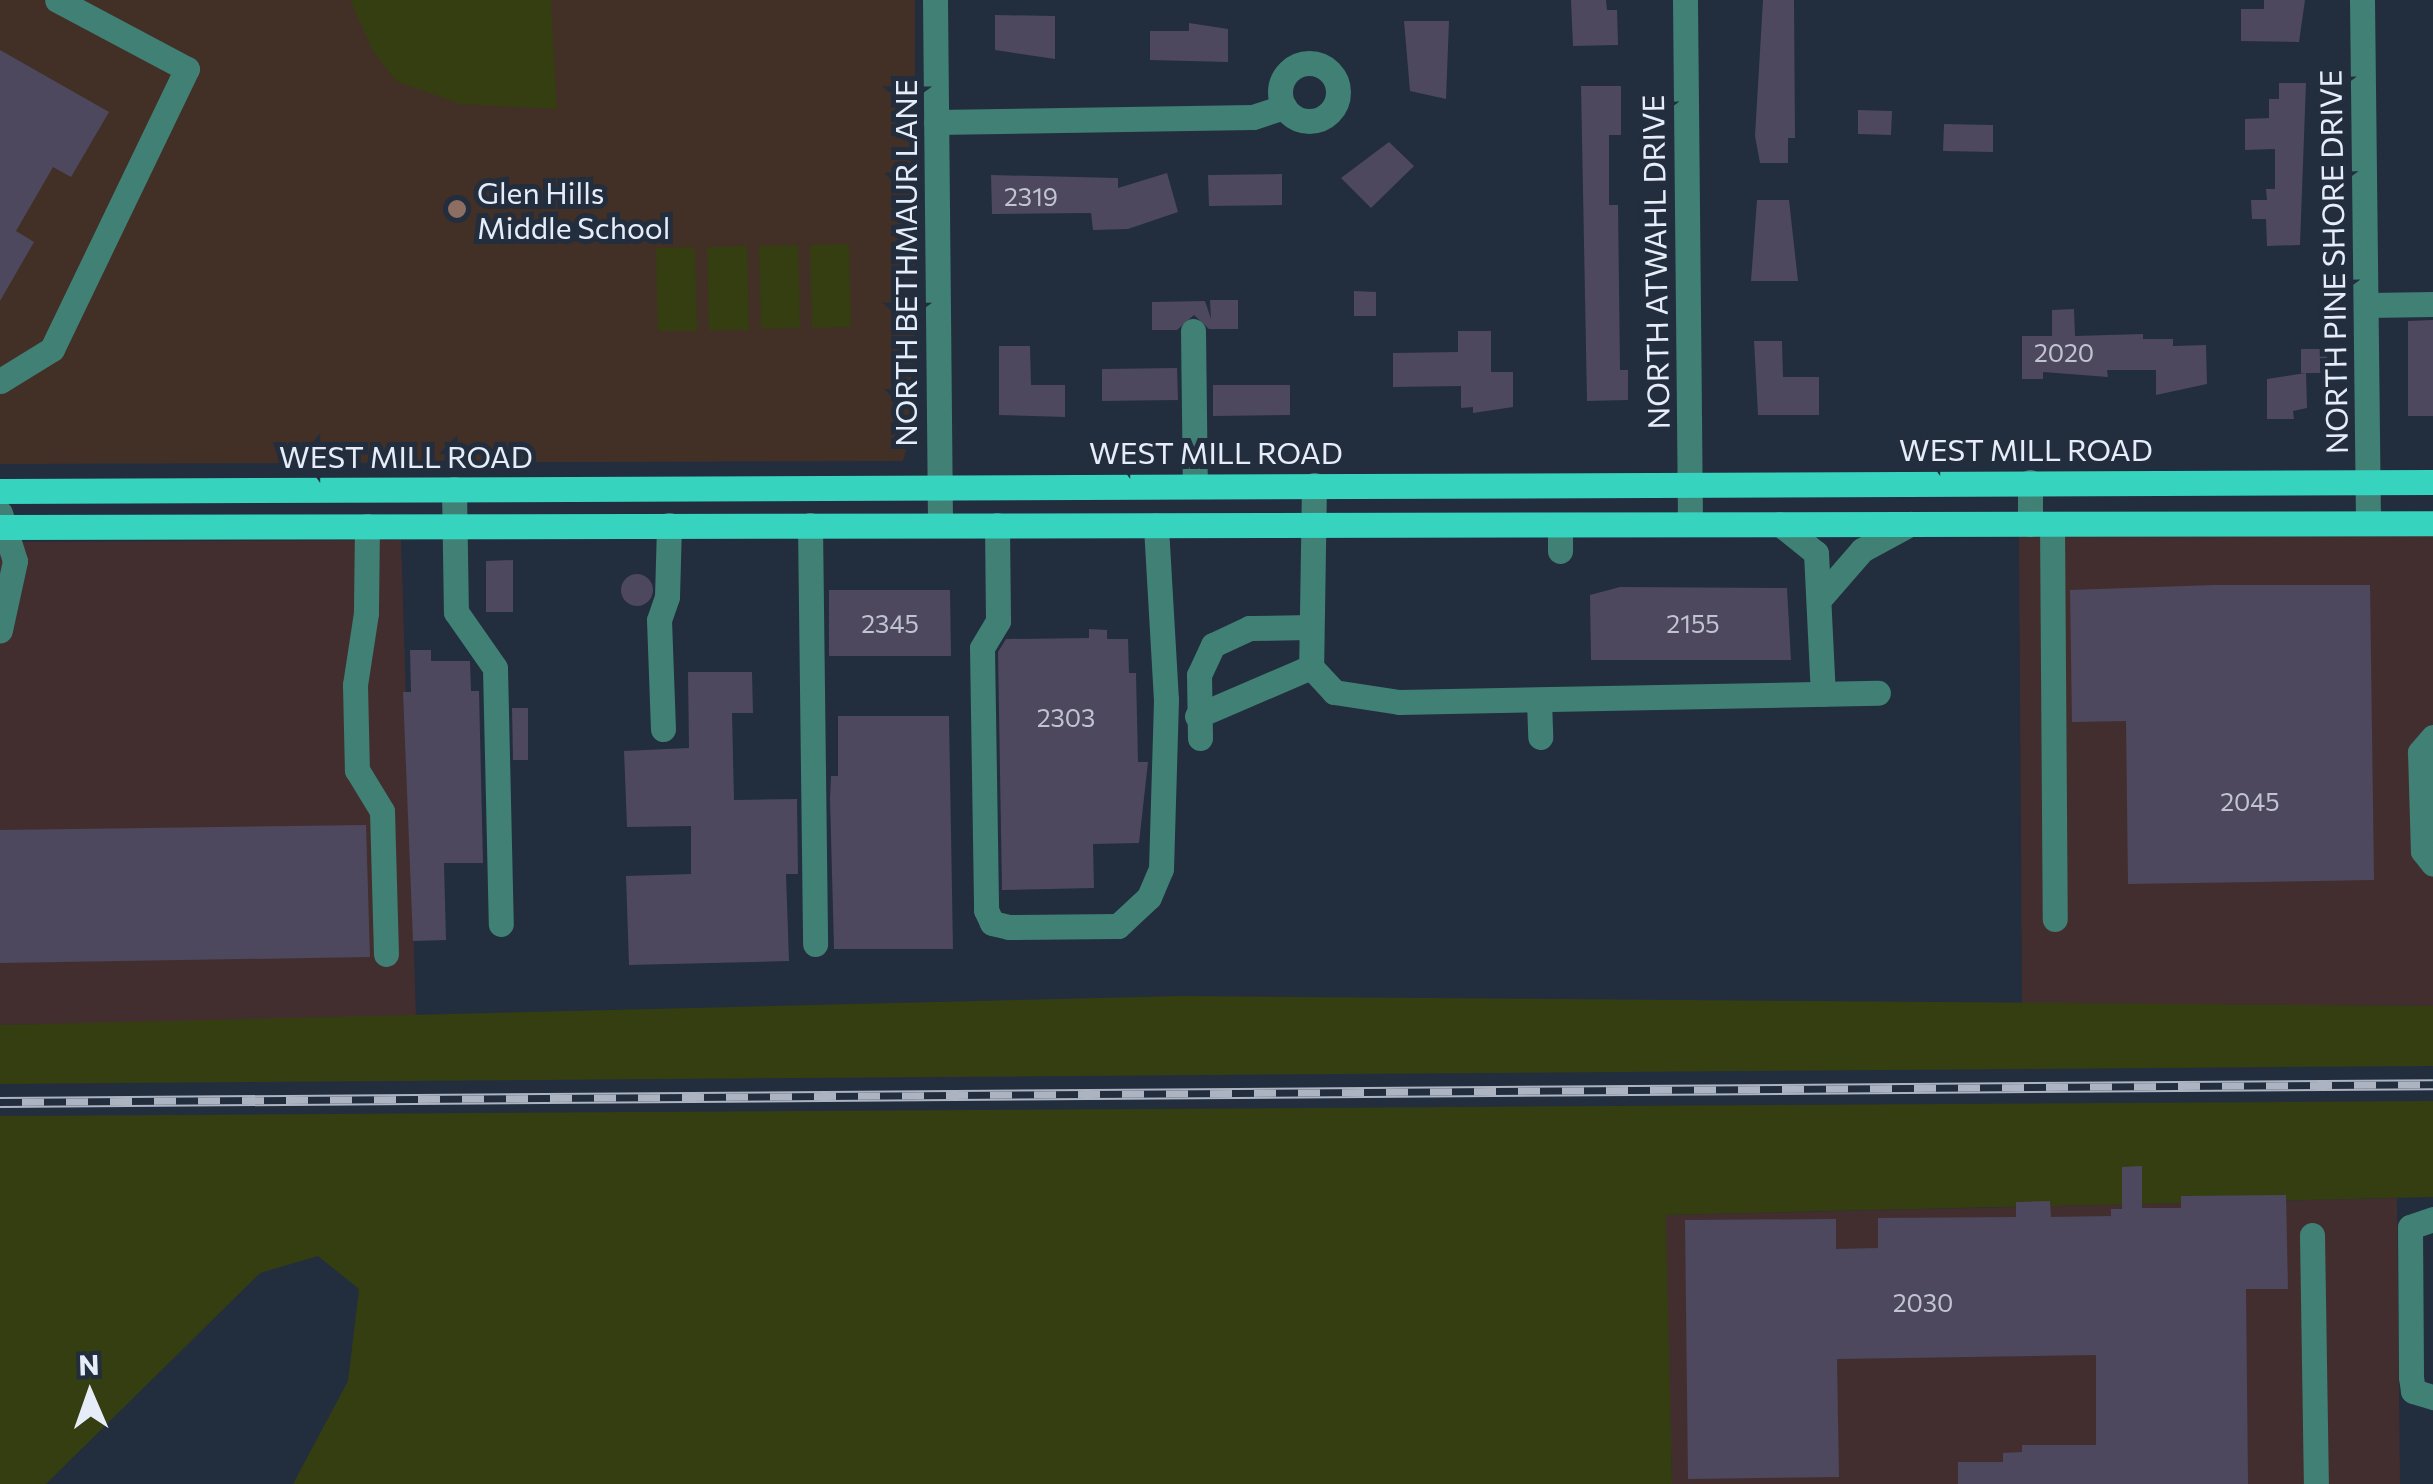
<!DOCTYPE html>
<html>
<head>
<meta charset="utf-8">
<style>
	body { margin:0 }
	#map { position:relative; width:2433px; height:1484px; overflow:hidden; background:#222d3e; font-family:Commissioner,sans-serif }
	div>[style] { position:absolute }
	.industrial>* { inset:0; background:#432e2f }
	.education>* { inset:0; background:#423027 }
	.green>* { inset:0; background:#353e11 }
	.building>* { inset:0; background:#4d485d }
	.round { border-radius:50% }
	.minor>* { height:25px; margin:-12.5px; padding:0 12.5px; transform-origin:12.5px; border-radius:12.5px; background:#408075 }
	.minor>.ring { margin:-12.5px; padding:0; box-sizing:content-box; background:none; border:25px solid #408075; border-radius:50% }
	.major>* { height:25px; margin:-12.5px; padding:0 12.5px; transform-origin:12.5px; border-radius:12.5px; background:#36d4be }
	.rail>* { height:11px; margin-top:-5.5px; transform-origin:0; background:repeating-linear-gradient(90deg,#222d3e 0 22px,#acb4c2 0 44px); box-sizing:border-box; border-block:2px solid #acb4c2 }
	.dots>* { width:28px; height:28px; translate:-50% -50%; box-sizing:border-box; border:5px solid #222d3e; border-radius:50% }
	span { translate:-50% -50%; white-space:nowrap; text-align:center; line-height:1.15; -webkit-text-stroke:10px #222d3e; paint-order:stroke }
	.number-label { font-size:25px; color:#c0c4d2 }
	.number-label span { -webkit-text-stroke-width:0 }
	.poi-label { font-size:30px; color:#e6edf9 }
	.left { translate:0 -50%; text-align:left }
	.street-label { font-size:30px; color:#e6edf9 }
	.north { position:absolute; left:40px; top:1344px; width:100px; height:100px; -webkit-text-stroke:8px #222d3e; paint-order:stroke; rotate:358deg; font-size:28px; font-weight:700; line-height:40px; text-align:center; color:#e6edf9 }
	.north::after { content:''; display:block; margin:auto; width:35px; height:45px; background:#e6edf9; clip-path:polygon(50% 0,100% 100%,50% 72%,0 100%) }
</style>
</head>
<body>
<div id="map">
	<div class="industrial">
		<i style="clip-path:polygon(2433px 534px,2433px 1006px,2022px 1003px,2019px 536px)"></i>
		<i style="clip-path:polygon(401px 540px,416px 1017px,0 1025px,0 542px)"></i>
		<i style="clip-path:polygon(2397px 1198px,2400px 1484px,1672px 1484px,1665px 1215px)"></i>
	</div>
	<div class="education">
		<i style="clip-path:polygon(0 0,915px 0,915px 418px,903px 461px,0 464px)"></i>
	</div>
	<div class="green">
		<i style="clip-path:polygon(350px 0,551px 0,557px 109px,460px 104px,396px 81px,373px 51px)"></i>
		<i style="clip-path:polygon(849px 244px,851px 327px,812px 328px,810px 245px)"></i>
		<i style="clip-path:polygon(798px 245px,800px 328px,761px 329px,759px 246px)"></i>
		<i style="clip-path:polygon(747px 246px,749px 330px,709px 330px,707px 247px)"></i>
		<i style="clip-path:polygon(695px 247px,697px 331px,658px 331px,656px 248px)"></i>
		<i style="clip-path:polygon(1181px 996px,2433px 1006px,2433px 1066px,0 1084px,0 1025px)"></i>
		<i style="clip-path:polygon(2433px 1101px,2433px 1197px,1666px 1215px,1672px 1484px,293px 1484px,348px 1381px,359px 1289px,318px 1256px,260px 1273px,46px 1484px,0 1484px,0 1116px)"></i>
	</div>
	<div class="building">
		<i style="clip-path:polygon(1571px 0,1606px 0,1607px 10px,1617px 10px,1618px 45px,1573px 46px)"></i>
		<i style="clip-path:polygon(1763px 0,1794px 0,1795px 138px,1788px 138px,1788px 163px,1760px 163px,1755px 136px)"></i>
		<i style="clip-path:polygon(2264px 0,2305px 0,2299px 42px,2241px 41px,2241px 9px,2264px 9px)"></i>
		<i style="clip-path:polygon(995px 15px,1055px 16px,1055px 59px,995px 50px)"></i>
		<i style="clip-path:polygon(1404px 21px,1449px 21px,1446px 99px,1410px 91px)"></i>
		<i style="clip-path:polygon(1189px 23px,1228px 29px,1228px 62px,1150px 60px,1150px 31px,1189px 31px)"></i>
		<i style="clip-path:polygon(0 50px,109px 112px,71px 177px,53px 167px,16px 231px,34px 242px,0 301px)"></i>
		<i style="clip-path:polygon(2279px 83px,2306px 83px,2300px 245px,2267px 246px,2266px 219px,2252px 219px,2251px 200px,2267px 200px,2266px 189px,2275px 189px,2275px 149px,2245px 150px,2245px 119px,2269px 118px,2269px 99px,2279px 99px)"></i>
		<i style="clip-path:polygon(1581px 86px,1621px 86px,1621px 135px,1609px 135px,1609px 205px,1618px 205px,1620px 370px,1628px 370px,1628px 400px,1587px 401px)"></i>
		<i style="clip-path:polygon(1858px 110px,1892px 111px,1891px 135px,1858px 134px)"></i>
		<i style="clip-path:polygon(1944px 124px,1993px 125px,1993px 152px,1943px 151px)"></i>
		<i style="clip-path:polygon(1389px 142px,1414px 166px,1371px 208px,1341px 178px)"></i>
		<i style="clip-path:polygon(1167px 173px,1178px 212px,1128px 229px,1093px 230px,1091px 213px,992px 214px,991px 175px,1118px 178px,1118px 188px)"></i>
		<i style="clip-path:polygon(1282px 174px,1282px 205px,1209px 206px,1208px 175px)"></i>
		<i style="clip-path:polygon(1757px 200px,1789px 200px,1798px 281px,1751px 281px)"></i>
		<i style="clip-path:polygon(1354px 291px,1376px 292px,1376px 316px,1354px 316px)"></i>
		<i style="clip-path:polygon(1210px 300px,1238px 300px,1238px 329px,1209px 329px,1194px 315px,1177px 330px,1152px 330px,1152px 302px,1205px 301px,1211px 319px)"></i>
		<i style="clip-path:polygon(2074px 309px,2075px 336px,2143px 334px,2143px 339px,2173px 339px,2173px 346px,2206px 345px,2207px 384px,2156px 395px,2156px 370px,2107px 370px,2108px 377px,2043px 372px,2043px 379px,2022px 379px,2022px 336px,2052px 336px,2052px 310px)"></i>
		<i style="clip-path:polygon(2433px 320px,2433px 416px,2408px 416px,2408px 321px)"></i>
		<i style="clip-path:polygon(1458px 331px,1491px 331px,1491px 372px,1513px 372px,1513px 407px,1473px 413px,1473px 407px,1461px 408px,1461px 386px,1393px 387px,1393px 353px,1458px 352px)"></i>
		<i style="clip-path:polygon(1754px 341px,1782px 341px,1783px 377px,1819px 377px,1819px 415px,1758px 415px)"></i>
		<i style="clip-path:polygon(999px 346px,1030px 346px,1031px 385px,1065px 385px,1065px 417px,999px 415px)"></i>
		<i style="clip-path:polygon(2301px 349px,2327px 349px,2327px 373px,2301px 373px)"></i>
		<i style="clip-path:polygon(1177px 368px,1178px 400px,1102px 401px,1102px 369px)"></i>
		<i style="clip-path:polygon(2306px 373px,2307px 408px,2293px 411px,2294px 419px,2267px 419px,2267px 379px)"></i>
		<i style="clip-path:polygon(1213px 385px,1290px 385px,1290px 415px,1213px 416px)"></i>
		<i style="clip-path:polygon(513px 560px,513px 612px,486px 612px,486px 561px)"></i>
		<i class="round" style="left:621px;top:574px;width:32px;height:32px"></i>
		<i style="clip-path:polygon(2214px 585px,2370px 585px,2374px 880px,2128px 884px,2126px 721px,2072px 722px,2070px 590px)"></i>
		<i style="clip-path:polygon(1620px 587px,1787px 588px,1791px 660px,1591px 660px,1590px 595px)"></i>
		<i style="clip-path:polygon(829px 590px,950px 590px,951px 656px,829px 656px)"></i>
		<i style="clip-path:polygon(1089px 629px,1107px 630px,1107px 639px,1128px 639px,1129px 673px,1136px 673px,1138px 762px,1148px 762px,1139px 843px,1093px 844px,1094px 888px,1002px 890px,998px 652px,1006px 639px,1089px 638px)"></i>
		<i style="clip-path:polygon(410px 650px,431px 650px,431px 661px,470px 661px,471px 691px,479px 691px,483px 863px,444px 863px,446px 940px,413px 941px,403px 692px,411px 692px)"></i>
		<i style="clip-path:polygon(688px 672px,752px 672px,753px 713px,732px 713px,734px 800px,797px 799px,798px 874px,786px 874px,789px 961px,629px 965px,626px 876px,691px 874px,691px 826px,627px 827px,624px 751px,689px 748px)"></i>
		<i style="clip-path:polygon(512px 708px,528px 708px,528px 760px,513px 760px)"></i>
		<i style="clip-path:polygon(838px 716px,949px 716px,953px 949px,834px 949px,830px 798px,831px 776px,838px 776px)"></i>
		<i style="clip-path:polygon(366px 825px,370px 957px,0 963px,0 830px)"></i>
		<i style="clip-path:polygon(2142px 1166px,2142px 1208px,2181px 1208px,2181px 1196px,2286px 1195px,2288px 1289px,2246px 1289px,2248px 1484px,1958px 1484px,1958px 1462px,2003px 1462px,2003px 1453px,2022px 1452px,2022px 1445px,2096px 1445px,2096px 1355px,1837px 1359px,1839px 1477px,1688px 1479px,1685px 1220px,1836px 1219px,1836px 1249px,1878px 1248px,1878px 1218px,2016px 1217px,2016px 1202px,2050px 1201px,2051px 1217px,2111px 1216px,2111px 1209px,2122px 1209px,2122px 1167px)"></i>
	</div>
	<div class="minor">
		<i style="left:935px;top:0;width:525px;rotate:89.45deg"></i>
		<i style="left:1685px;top:0;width:524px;rotate:89.45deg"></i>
		<i style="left:2362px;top:0;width:523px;rotate:89.34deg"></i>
		<i class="ring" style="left:1280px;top:63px;width:33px;height:33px"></i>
		<i style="left:936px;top:122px;width:317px;rotate:-0.9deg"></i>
		<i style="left:1253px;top:117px;width:33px;rotate:-18deg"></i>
		<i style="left:2368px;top:305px;width:65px;rotate:-0.9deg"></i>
		<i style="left:1193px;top:331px;width:154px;rotate:89.3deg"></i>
		<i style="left:0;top:381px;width:61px;rotate:-31.6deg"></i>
		<i style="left:52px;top:349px;width:311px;rotate:-64.3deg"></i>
		<i style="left:187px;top:69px;width:147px;rotate:-152deg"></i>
		<i style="left:2030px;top:482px;width:42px;rotate:90deg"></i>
		<i style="left:1314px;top:485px;width:182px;rotate:90.9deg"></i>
		<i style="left:1311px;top:667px;width:34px;rotate:47deg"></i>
		<i style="left:1334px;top:692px;width:66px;rotate:8.7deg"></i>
		<i style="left:1399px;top:702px;width:479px;rotate:-1.1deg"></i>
		<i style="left:454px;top:489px;width:123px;rotate:89.1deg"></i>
		<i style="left:456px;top:612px;width:68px;rotate:55.1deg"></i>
		<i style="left:495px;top:668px;width:256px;rotate:88.7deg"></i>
		<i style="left:0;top:513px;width:50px;rotate:72.6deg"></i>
		<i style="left:15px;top:561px;width:71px;rotate:102.3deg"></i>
		<i style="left:1780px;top:524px;width:46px;rotate:38.9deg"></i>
		<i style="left:1816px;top:553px;width:141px;rotate:87.2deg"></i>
		<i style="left:2052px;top:524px;width:395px;rotate:89.6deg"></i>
		<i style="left:810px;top:525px;width:419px;rotate:89.3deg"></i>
		<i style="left:997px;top:525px;width:96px;rotate:89.4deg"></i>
		<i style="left:998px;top:621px;width:31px;rotate:121deg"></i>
		<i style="left:982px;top:648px;width:262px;rotate:89.1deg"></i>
		<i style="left:986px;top:910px;width:14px;rotate:65deg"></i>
		<i style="left:992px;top:923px;width:17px;rotate:13deg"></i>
		<i style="left:1009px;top:927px;width:109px;rotate:-0.5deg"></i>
		<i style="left:1118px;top:926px;width:42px;rotate:-43.1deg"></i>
		<i style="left:1149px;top:897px;width:30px;rotate:-67deg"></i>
		<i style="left:1161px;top:869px;width:169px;rotate:-88.3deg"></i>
		<i style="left:1166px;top:700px;width:175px;rotate:-93.3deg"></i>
		<i style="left:367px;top:526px;width:87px;rotate:90.7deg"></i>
		<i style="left:366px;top:613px;width:73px;rotate:98.7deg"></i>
		<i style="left:355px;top:685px;width:85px;rotate:88.7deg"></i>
		<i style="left:357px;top:770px;width:48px;rotate:58.6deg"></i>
		<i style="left:382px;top:811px;width:143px;rotate:88.4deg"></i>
		<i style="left:1560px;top:551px;width:26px;rotate:-90deg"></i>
		<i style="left:1822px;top:596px;width:61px;rotate:-49deg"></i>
		<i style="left:1862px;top:550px;width:55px;rotate:-28.4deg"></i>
		<i style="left:1539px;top:700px;width:37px;rotate:88deg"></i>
		<i style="left:1197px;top:716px;width:124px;rotate:-23.3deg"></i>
		<i style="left:663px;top:729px;width:109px;rotate:-92.1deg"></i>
		<i style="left:659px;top:620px;width:24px;rotate:-71deg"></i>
		<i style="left:667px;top:597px;width:72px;rotate:-88.4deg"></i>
		<i style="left:2433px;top:737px;width:20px;rotate:131deg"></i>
		<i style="left:2420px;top:752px;width:99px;rotate:88.3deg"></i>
		<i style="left:2423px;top:851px;width:16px;rotate:52deg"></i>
		<i style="left:1200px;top:738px;width:63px;rotate:-90.9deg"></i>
		<i style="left:1199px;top:675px;width:33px;rotate:-65deg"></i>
		<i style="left:1213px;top:645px;width:40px;rotate:-25deg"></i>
		<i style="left:1249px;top:628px;width:62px;rotate:-0.9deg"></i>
		<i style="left:2433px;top:1219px;width:24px;rotate:161deg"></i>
		<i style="left:2410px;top:1227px;width:150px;rotate:89.6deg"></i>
		<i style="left:2411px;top:1377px;width:14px;rotate:82deg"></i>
		<i style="left:2413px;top:1391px;width:21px;rotate:17deg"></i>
		<i style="left:2312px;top:1235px;width:249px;rotate:89.1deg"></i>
	</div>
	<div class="major">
		<i style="left:0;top:491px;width:2433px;rotate:-0.21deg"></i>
		<i style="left:0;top:527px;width:2433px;rotate:-0.09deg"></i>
	</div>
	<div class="rail">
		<i style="left:0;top:1102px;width:2433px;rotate:-0.42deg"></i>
	</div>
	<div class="dots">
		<i style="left:457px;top:209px;background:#8d6e63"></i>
	</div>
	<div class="number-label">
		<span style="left:1031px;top:196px">2319</span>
		<span style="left:2064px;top:352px">2020</span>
		<span style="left:890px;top:623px">2345</span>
		<span style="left:1693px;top:623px">2155</span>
		<span style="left:1066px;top:717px">2303</span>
		<span style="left:2250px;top:801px">2045</span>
		<span style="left:1923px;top:1302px">2030</span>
	</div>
	<div class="poi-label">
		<span class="left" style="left:477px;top:209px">Glen Hills<br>Middle School</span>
	</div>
	<div class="street-label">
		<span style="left:1655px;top:262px;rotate:-91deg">NORTH ATWAHL DRIVE</span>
		<span style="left:2333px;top:262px;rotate:-91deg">NORTH PINE SHORE DRIVE</span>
		<span style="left:905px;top:263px;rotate:-90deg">NORTH BETHMAUR LANE</span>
		<span style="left:2026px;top:449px">WEST MILL ROAD</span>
		<span style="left:1216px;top:452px">WEST MILL ROAD</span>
		<span style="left:406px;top:456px">WEST MILL ROAD</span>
	</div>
	<div class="north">N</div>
</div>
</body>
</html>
